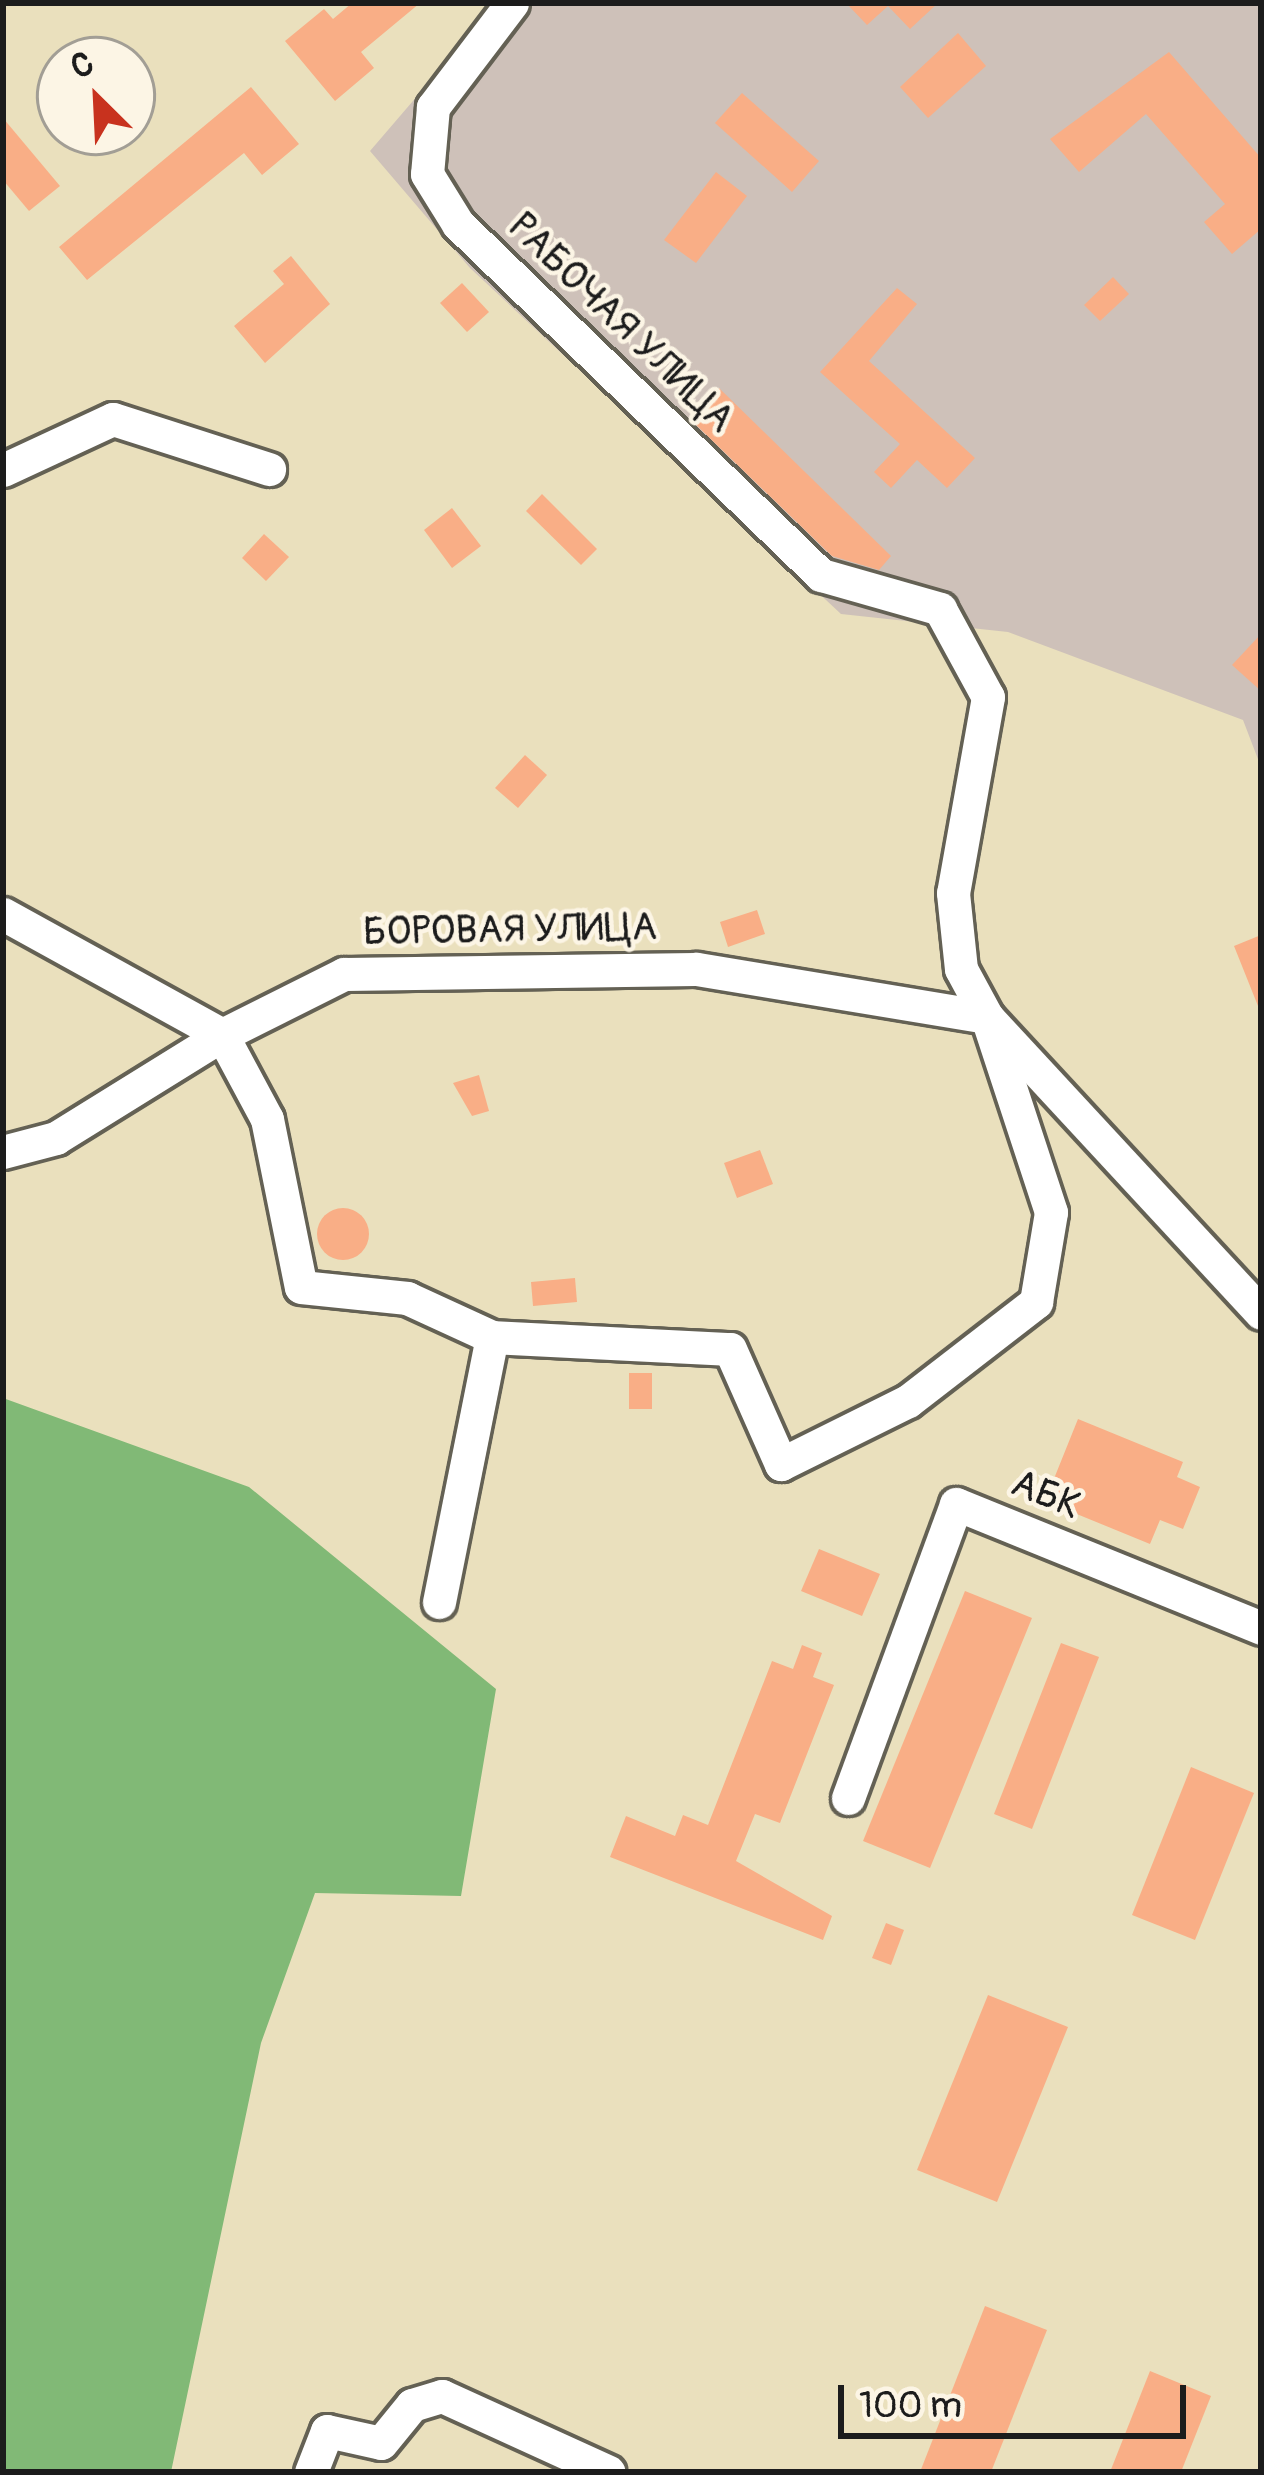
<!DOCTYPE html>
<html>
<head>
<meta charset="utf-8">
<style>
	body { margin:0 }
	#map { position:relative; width:1264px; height:2475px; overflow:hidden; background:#eae0bd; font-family:Pangolin,sans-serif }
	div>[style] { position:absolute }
	.industrial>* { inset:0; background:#cec1b9 }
	.forest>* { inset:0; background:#81b976 }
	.building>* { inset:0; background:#f9ae86 }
	.round { border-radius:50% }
	.roads { filter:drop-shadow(3px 0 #646154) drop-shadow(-3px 0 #646154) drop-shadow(0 3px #646154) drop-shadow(0 -3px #646154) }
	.minor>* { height:33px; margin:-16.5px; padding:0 16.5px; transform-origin:16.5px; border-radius:16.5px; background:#fff }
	span { translate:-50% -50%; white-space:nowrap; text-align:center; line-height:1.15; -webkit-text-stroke:9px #fcf5e5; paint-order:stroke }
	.street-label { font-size:39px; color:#1c1c1c }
	.frame { position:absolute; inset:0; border:6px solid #1c1c1c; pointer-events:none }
	.north { position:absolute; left:36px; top:36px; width:120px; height:120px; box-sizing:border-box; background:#fcf5e5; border:3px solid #a29e95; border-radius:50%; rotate:336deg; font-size:33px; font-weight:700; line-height:48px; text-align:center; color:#1c1c1c }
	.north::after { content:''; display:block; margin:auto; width:42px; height:54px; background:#c8321e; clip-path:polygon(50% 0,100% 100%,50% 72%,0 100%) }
	.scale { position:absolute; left:838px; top:2385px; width:348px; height:54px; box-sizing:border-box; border:6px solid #1c1c1c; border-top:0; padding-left:15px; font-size:36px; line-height:42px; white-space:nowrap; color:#1c1c1c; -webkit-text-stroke:9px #fcf5e5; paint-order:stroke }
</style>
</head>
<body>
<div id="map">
	<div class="industrial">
		<i style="clip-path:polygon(497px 3px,1261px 3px,1261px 767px,1243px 720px,1008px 632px,841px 614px,470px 268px,370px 151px)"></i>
	</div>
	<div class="forest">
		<i style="clip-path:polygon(3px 1398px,249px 1487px,496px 1689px,461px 1896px,315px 1893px,261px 2043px,171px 2472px,3px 2472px)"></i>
	</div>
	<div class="building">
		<i style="clip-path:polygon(352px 3px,420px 3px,361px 52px,374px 68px,335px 101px,285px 41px,324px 9px,333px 19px)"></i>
		<i style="clip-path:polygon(846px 3px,938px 3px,910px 29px,888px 6px,867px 25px)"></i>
		<i style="clip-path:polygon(958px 33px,986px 66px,928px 118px,900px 87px)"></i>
		<i style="clip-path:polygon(1169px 52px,1261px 158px,1261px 229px,1232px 254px,1204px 222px,1225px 204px,1146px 114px,1079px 172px,1050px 139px)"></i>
		<i style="clip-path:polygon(251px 87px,299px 144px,262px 175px,244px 153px,87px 280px,59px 247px)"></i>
		<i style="clip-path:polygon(742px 93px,819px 161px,792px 192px,715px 123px)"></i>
		<i style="clip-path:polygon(3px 118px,60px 186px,29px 211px,3px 180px)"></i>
		<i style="clip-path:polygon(716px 172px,747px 196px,696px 263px,664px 240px)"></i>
		<i style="clip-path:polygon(291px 256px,330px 304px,265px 363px,234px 326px,284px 284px,273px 271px)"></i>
		<i style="clip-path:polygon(1113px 277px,1129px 294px,1100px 321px,1084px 305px)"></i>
		<i style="clip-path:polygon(462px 283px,489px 312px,467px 332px,440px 303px)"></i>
		<i style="clip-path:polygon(897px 288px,917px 304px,869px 361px,975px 458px,947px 488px,917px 460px,891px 488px,874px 472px,900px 444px,820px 372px)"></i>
		<i style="clip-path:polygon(719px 388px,891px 556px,879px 570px,832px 556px,691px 420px)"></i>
		<i style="clip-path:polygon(542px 494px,597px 549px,581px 565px,526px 511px)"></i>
		<i style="clip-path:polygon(452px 508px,481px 546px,452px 568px,424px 530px)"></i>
		<i style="clip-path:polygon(264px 534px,289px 557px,266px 581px,242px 558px)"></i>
		<i style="clip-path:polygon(1261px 634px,1261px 691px,1232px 665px)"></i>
		<i style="clip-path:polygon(525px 755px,547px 775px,518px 808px,495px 788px)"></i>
		<i style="clip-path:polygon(757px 910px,765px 934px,728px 947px,720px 922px)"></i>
		<i style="clip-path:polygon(1261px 935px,1261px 1011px,1260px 1011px,1234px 946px)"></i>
		<i style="clip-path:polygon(479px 1075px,489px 1111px,472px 1116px,453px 1083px)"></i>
		<i style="clip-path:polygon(760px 1150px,773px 1184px,737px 1198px,724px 1163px)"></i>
		<i class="round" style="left:317px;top:1208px;width:52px;height:52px"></i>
		<i style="clip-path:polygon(575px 1278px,577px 1302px,533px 1306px,531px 1282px)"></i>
		<i style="clip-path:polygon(629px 1373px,652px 1373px,652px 1409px,629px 1409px)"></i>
		<i style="clip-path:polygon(1078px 1419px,1183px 1462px,1177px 1477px,1200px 1487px,1183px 1529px,1160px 1520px,1150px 1544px,1045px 1501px)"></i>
		<i style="clip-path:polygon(819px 1549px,880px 1574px,862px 1616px,801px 1591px)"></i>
		<i style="clip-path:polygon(965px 1591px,1032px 1618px,930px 1868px,863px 1841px)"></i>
		<i style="clip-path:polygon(1061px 1643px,1099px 1657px,1032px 1829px,994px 1814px)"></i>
		<i style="clip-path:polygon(802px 1645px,822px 1653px,813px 1677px,834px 1685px,780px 1823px,755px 1814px,736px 1861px,832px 1916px,823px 1940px,610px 1857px,626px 1816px,675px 1836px,683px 1815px,708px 1825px,772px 1661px,793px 1669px)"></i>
		<i style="clip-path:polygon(1191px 1767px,1254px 1793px,1195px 1940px,1132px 1915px)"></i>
		<i style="clip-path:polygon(886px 1923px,904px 1930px,891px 1965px,872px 1958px)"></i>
		<i style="clip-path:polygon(988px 1995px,1068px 2027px,997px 2202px,917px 2170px)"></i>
		<i style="clip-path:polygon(985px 2306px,1047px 2330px,991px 2472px,920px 2472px)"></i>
		<i style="clip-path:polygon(1150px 2371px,1211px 2396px,1181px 2472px,1110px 2472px)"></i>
	</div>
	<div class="roads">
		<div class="minor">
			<i style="left:512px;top:3px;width:131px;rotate:127.2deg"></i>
			<i style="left:433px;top:107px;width:67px;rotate:95.1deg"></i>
			<i style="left:427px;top:174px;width:59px;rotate:58.2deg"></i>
			<i style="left:458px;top:224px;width:505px;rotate:44.04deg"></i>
			<i style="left:821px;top:575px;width:124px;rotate:15.9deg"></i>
			<i style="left:940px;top:609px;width:100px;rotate:61.4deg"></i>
			<i style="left:988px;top:697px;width:199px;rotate:100.1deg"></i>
			<i style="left:953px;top:893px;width:76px;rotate:84deg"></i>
			<i style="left:961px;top:969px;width:55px;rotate:61.6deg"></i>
			<i style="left:987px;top:1017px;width:403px;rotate:47.2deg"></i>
			<i style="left:3px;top:470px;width:121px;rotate:-24.9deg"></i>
			<i style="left:113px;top:419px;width:164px;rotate:17.8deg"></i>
			<i style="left:3px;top:914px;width:250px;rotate:28.9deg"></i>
			<i style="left:222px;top:1035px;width:95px;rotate:61.8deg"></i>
			<i style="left:267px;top:1119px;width:171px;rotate:78.6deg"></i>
			<i style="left:301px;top:1287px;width:107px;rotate:5.9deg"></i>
			<i style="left:407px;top:1298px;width:94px;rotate:24.6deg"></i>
			<i style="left:492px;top:1337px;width:238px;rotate:2.9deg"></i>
			<i style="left:730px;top:1349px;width:126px;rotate:66.1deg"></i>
			<i style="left:781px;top:1464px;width:142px;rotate:-26.4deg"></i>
			<i style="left:908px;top:1401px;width:162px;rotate:-37.7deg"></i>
			<i style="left:1036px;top:1302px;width:91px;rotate:-80.5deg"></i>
			<i style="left:1051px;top:1212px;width:205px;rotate:-108.2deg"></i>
			<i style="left:987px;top:1017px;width:295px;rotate:-170.6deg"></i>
			<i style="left:696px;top:969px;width:352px;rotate:179.2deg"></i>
			<i style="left:344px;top:974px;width:136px;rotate:153.4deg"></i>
			<i style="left:222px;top:1035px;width:195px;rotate:148.2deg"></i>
			<i style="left:56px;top:1138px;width:55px;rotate:165.2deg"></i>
			<i style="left:439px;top:1602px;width:270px;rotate:-78.7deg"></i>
			<i style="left:848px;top:1798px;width:313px;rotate:-69.8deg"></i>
			<i style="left:956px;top:1504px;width:329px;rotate:22.1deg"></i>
			<i style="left:311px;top:2472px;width:44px;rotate:-68.7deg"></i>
			<i style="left:327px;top:2431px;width:55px;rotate:12.5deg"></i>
			<i style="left:381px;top:2443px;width:49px;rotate:-50.8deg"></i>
			<i style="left:412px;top:2405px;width:31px;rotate:-17deg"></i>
			<i style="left:442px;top:2396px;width:183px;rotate:24.5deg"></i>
		</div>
	</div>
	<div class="street-label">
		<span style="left:621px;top:323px;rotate:44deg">РАБОЧАЯ УЛИЦА</span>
		<span style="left:510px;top:930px;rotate:-1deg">БОРОВАЯ УЛИЦА</span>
		<span style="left:1046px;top:1495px;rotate:22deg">АБК</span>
	</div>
	<div class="frame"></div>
	<div class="north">С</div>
	<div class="scale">100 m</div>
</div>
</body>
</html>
